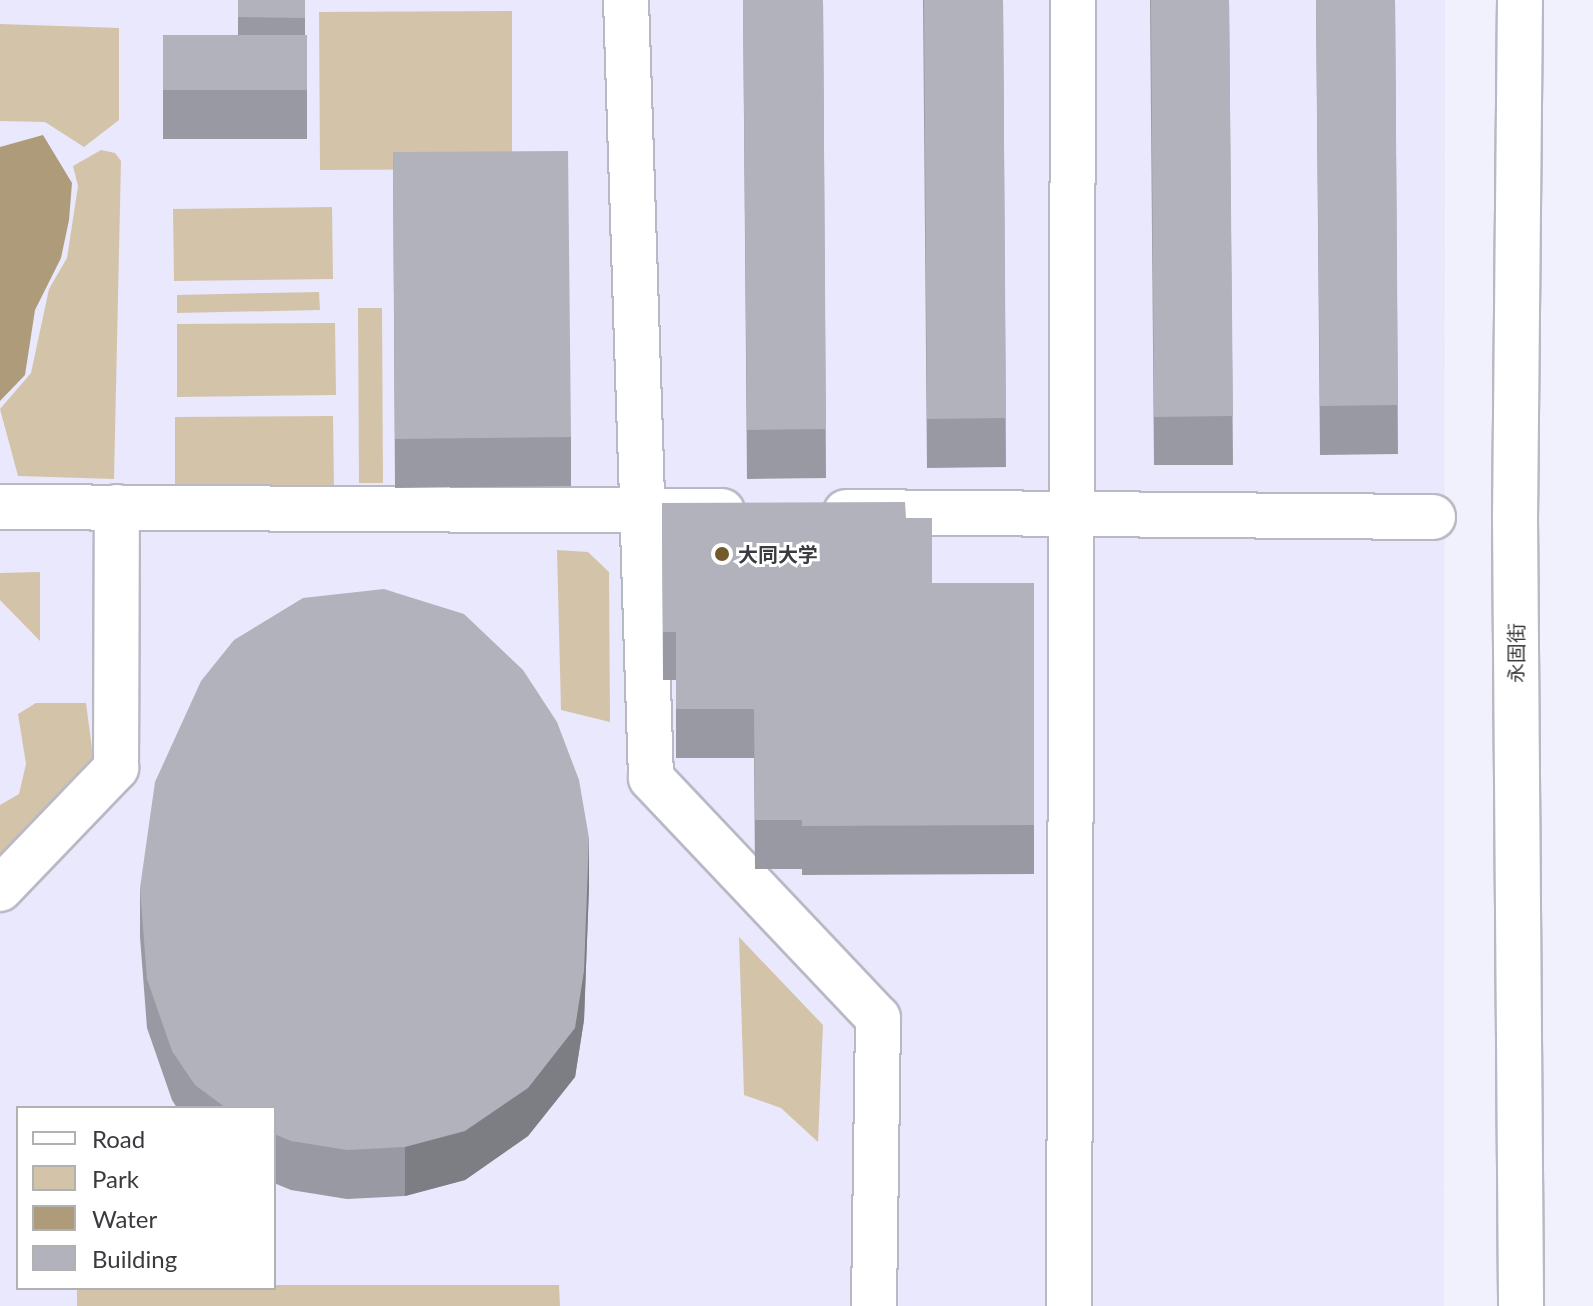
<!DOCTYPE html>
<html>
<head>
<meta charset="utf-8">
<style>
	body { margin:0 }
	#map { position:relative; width:1593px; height:1306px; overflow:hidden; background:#f1f1fd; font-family:Lato,"Noto Sans SC",sans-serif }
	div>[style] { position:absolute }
	.built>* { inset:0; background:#e9e8fc }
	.green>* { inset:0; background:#d3c4a9 }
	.water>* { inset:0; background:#ad9b79 }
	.roads { filter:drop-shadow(2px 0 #b9b9c5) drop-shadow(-2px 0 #b9b9c5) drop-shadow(0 2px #b9b9c5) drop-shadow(0 -2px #b9b9c5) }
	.minor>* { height:44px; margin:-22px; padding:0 22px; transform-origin:22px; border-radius:22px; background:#fff }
	.major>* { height:44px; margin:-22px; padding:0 22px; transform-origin:22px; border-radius:22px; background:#fff }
	.wall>* { inset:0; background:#9999a3 }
	.shaded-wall>* { inset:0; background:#7d7d84 }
	.building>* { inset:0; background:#b2b2bd }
	.dots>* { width:22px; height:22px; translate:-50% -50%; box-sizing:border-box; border:4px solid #fff; border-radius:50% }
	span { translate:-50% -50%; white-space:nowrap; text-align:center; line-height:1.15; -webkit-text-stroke:6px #fff; paint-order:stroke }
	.poi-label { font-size:20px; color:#3b3b3f; font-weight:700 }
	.left { translate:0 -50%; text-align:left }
	.street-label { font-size:20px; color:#3b3b3f }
	.legend { position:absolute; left:16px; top:1106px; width:260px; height:184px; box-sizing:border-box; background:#fff; border:2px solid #b1b1b2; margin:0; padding:10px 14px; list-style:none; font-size:24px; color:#3b3b3f }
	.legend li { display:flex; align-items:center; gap:16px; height:40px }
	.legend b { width:40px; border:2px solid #b1b1b2 }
</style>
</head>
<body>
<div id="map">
	<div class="built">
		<i style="clip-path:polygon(evenodd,0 0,1445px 0,1444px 1306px,0 1306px,0 0,18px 1108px,274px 1108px,274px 1288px,18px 1288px,18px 1108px)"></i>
	</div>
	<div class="green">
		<i style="clip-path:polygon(512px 11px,512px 169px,320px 170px,319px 12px)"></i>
		<i style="clip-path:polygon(0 24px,119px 28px,119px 120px,84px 147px,45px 122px,0 121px)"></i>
		<i style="clip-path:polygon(101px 150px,115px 153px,121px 161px,114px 479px,18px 476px,0 409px,31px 373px,49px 289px,67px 258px,78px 186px,73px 166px)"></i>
		<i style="clip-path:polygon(332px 207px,333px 279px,174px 281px,173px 209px)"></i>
		<i style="clip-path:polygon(319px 292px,320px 310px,177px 313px,177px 295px)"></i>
		<i style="clip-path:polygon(358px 308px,382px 308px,383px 483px,359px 483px)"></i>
		<i style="clip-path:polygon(335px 323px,336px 395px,177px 397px,177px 324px)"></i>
		<i style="clip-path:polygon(333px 416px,334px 488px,175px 490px,175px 417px)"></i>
		<i style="clip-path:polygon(557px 550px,588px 552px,609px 572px,610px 722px,561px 710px)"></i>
		<i style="clip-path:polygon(40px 572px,40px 641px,0 600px,0 573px)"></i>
		<i style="clip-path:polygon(36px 703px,86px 703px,94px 764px,0 868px,0 805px,19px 794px,26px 764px,18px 714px)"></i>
		<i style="clip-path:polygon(739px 937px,823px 1025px,818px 1142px,781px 1108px,744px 1095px)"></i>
		<i style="clip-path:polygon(274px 1285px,559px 1285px,560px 1306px,77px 1306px,77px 1288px)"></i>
	</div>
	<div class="water">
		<i style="clip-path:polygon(43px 135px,72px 183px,69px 220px,61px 258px,35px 310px,25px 375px,0 401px,0 147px)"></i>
	</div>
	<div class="roads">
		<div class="minor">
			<i style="left:626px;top:0;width:778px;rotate:88.16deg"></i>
			<i style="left:651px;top:778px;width:330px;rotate:46.6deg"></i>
			<i style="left:878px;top:1018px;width:288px;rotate:90.8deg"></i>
			<i style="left:0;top:507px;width:722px;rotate:0.32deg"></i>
			<i style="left:846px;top:512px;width:587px;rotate:0.49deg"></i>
			<i style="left:0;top:889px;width:168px;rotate:-46.2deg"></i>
			<i style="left:116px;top:768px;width:261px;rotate:-89.8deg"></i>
			<i style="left:1069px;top:1306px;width:1306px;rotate:-89.82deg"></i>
		</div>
		<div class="major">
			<i style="left:1520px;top:0;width:517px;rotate:90.55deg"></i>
			<i style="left:1515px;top:517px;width:789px;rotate:89.56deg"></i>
		</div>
	</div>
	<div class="wall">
		<i style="clip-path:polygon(238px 0,305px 0,305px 35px,307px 35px,307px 139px,163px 139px,163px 35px,238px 35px)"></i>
		<i style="clip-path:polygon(743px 0,823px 0,826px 478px,747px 479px)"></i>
		<i style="clip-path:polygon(923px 0,1003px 0,1006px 467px,927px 468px)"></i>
		<i style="clip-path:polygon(1150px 0,1229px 0,1233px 465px,1154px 465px)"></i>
		<i style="clip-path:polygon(1316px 0,1395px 0,1398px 454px,1320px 455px)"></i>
		<i style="clip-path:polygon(393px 152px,571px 437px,571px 486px,395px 488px)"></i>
		<i style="clip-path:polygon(662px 503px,906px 518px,932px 583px,1034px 583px,1034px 874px,802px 875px,802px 869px,755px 869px,754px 758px,676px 758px,676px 680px,663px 680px)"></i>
		<i style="clip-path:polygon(589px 887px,584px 1020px,575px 1077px,528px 1136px,465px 1180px,405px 1196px,347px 1199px,291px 1190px,274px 1183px,274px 1108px,177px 1108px,172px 1100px,147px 1028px,140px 937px,140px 888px)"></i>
	</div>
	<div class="shaded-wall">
		<i style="clip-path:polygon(589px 838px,589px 887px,584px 1020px,575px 1077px,528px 1136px,465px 1180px,405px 1196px,405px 1147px)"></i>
	</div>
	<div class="building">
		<i style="clip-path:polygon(238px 0,305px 0,305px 18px,238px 17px)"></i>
		<i style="clip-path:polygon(743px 0,823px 0,826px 429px,747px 430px)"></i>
		<i style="clip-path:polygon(924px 0,1003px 0,1006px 418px,927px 419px)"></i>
		<i style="clip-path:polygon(1151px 0,1229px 0,1233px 416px,1154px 417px)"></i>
		<i style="clip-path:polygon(1316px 0,1395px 0,1398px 405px,1320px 406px)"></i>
		<i style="clip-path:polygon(163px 35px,307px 35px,307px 90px,163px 90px)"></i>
		<i style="clip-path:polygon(568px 151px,571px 437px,395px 439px,393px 152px)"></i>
		<i style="clip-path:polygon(905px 502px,906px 518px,932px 518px,932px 583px,1034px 583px,1034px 825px,802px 826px,802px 820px,755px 820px,754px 709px,676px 709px,676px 632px,663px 632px,662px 503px)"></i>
		<i style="clip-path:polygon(384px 589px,464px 614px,523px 670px,557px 722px,579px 780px,589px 838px,584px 971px,575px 1028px,528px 1088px,465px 1131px,405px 1147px,347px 1150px,291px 1141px,274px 1134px,274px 1108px,226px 1108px,195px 1085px,172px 1051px,147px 979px,140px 888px,155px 782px,201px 681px,234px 640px,303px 598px)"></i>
	</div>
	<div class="dots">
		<i style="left:722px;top:554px;background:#725a2b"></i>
	</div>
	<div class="poi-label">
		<span class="left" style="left:738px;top:554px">大同大学</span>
	</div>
	<div class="street-label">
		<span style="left:1516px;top:653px;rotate:-90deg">永固街</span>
	</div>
	<ul class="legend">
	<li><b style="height:10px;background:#fff"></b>Road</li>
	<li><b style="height:22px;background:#d3c4a9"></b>Park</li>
	<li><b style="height:22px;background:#ad9b79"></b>Water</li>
	<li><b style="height:22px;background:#b2b2bd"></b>Building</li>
	</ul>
</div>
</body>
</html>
